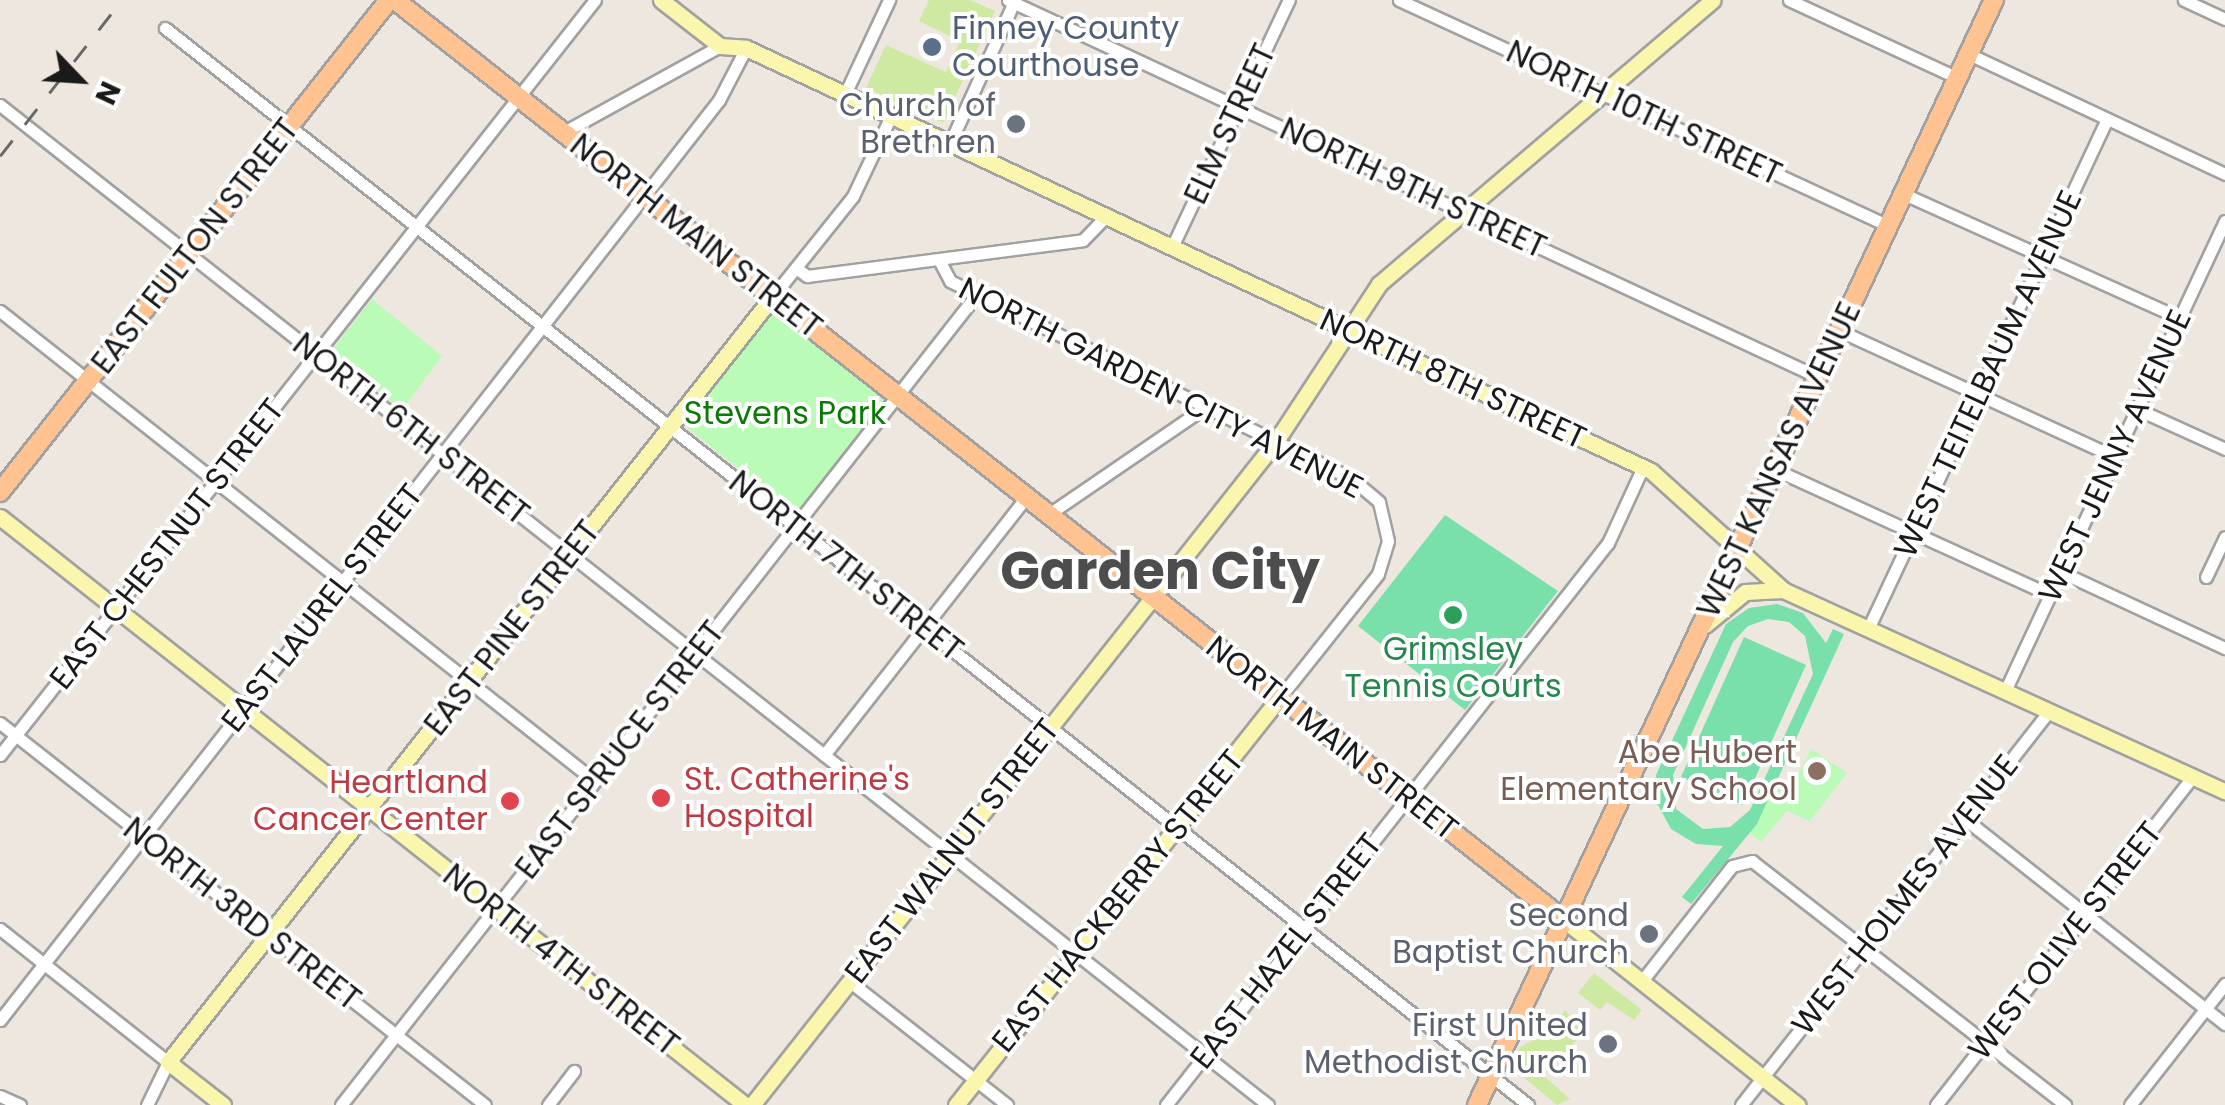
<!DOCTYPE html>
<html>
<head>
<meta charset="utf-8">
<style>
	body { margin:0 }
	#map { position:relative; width:2225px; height:1105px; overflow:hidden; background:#ede7df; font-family:Poppins,sans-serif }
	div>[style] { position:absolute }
	.grass>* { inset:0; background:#ceeaa2 }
	.park>* { inset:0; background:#bbfbb8 }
	.pitch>* { inset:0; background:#79e0ac }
	.roads { filter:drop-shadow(2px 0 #a1a1a1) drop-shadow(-2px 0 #a1a1a1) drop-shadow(0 2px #a1a1a1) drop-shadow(0 -2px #a1a1a1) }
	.street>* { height:11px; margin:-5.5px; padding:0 5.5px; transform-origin:5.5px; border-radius:5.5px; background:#fff }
	.secondary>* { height:15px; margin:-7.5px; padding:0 7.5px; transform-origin:7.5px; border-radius:7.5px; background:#fbf6ae }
	.primary>* { height:18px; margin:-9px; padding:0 9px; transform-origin:9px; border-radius:9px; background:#ffc392 }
	.rail>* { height:2.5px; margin-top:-1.25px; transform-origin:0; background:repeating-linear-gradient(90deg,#686868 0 20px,transparent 0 40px) }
	.dots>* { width:28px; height:28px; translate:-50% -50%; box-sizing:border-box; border:5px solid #fff; border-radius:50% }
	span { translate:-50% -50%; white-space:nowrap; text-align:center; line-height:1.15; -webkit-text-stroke:8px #fff; paint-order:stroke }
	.service-label { font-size:32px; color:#4e5e75 }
	.left { translate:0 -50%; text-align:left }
	.worship-label { font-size:32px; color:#5b616d }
	.right { translate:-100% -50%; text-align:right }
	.street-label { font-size:32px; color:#1a1a1a }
	.park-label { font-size:32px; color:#0b7a07 }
	.leisure-label { font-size:32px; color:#27864d }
	.education-label { font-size:32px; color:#785e54 }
	.health-label { font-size:32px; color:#be3a42 }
	.town-label { font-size:52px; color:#4d4d4d; font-weight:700 }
	.north { position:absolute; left:30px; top:30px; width:100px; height:100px; -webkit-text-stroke:8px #fff; paint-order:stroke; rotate:115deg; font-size:28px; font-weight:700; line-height:40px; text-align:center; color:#1a1a1a }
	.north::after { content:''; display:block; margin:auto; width:35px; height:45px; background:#1a1a1a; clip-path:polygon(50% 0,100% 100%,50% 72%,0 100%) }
</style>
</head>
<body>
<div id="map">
	<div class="grass">
		<i style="clip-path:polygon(929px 0,970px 0,995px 11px,943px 123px,866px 88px,886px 45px,946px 72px,960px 41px,919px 21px)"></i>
		<i style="clip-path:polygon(1594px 973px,1642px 1010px,1634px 1020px,1607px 1002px,1600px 1010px,1578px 993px)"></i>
		<i style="clip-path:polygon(1565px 1010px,1583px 1033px,1544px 1076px,1570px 1099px,1557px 1105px,1511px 1067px,1520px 1047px,1549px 1032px)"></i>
	</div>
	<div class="park">
		<i style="clip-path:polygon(372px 299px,442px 356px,402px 410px,330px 353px)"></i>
		<i style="clip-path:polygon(775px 310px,887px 401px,796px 515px,683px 424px)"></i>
		<i style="clip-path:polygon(1811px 749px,1847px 773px,1810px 821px,1787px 811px,1761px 842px,1750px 833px,1777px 780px,1792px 786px)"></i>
	</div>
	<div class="pitch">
		<i style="clip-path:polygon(1445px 515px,1558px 591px,1465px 710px,1358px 626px)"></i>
		<i style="clip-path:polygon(evenodd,1777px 604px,1803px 613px,1826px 643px,1833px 629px,1844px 634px,1757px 824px,1691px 904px,1682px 897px,1723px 846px,1696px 844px,1671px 829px,1657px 803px,1656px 775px,1726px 624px,1749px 608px,1777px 604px,1768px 619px,1789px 622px,1805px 636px,1813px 674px,1750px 810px,1730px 827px,1703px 829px,1676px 809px,1673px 775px,1733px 642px,1748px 626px,1768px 619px)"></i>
		<i style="clip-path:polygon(1744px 637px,1806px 665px,1743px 805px,1681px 777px)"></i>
	</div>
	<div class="roads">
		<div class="street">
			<i style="left:1008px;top:0;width:893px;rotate:24.96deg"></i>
			<i style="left:1399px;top:0;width:540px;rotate:24.76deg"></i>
			<i style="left:1789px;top:0;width:186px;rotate:24.8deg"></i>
			<i style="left:2184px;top:0;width:45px;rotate:24.9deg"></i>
			<i style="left:165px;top:28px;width:1737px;rotate:38.31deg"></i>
			<i style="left:1969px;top:54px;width:283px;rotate:25.1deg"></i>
			<i style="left:845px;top:94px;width:104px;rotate:-64.9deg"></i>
			<i style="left:0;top:105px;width:1615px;rotate:38.26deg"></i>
			<i style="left:564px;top:132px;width:178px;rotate:-28.9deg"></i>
			<i style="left:950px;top:143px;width:157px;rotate:-65.6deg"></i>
			<i style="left:1904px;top:194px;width:303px;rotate:24.2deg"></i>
			<i style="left:1172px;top:247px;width:273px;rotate:-64.7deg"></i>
			<i style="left:939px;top:260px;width:24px;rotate:62deg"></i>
			<i style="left:950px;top:281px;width:448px;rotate:26.2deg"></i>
			<i style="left:1352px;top:479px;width:35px;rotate:40deg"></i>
			<i style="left:1379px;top:502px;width:40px;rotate:77deg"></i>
			<i style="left:1388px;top:541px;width:34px;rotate:107deg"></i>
			<i style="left:1378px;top:574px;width:157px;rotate:128.5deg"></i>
			<i style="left:796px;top:268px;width:14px;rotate:36deg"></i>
			<i style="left:807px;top:276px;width:278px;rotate:-7.4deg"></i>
			<i style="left:1083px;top:240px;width:33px;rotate:-46deg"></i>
			<i style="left:773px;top:296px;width:128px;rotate:-51.3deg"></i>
			<i style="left:853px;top:196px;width:89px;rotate:-64.6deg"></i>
			<i style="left:0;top:311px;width:758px;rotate:38.31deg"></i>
			<i style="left:1840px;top:331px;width:302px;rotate:24.6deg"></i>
			<i style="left:2137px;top:409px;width:97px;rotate:24.4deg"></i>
			<i style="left:1774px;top:469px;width:303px;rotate:24.5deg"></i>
			<i style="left:1049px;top:514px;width:189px;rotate:-34.4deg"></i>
			<i style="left:2061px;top:572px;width:181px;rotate:24.9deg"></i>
			<i style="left:2206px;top:577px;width:44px;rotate:-64.6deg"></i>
			<i style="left:1868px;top:629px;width:563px;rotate:-64.89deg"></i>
			<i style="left:2005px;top:691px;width:519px;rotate:-64.92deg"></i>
			<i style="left:0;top:723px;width:617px;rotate:38.22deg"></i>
			<i style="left:0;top:755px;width:961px;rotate:-51.76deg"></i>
			<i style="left:824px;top:755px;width:328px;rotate:-51.9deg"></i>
			<i style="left:1965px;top:819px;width:331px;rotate:38.3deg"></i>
			<i style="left:0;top:929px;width:214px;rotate:38.4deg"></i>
			<i style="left:168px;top:1062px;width:48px;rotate:116deg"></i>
			<i style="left:849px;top:981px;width:201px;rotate:38.1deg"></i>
			<i style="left:1641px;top:982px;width:147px;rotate:-51.9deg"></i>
			<i style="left:1732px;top:866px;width:21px;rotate:-14deg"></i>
			<i style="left:1752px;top:861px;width:397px;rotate:37.9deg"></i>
			<i style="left:0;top:1020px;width:1168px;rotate:-51.99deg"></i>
			<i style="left:719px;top:100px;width:59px;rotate:-62.6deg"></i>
			<i style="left:0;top:1096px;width:22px;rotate:24deg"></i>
			<i style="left:341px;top:1105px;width:1031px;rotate:-51.9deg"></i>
			<i style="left:548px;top:1105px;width:43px;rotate:-52.6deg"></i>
			<i style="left:1166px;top:1105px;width:715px;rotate:-51.82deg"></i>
			<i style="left:1608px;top:543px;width:84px;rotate:-65.3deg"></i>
			<i style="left:1741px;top:1105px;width:500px;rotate:-51.98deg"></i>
			<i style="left:1936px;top:1105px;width:417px;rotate:-52deg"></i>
			<i style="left:2130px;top:1105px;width:154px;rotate:-51.9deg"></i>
		</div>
		<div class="secondary">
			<i style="left:661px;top:0;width:75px;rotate:37.9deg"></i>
			<i style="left:720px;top:46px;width:26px;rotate:4deg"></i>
			<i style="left:746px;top:48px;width:999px;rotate:25.05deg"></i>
			<i style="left:1651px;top:471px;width:178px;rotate:42deg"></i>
			<i style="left:1783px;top:590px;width:486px;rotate:24.5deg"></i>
			<i style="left:0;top:517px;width:949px;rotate:38.28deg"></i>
			<i style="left:1705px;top:625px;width:52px;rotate:-39.5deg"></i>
			<i style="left:1745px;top:592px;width:38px;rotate:-3deg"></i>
			<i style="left:1564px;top:920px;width:298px;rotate:38.4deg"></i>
			<i style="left:223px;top:1105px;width:70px;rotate:-142deg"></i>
			<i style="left:168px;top:1062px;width:976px;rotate:-51.7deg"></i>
			<i style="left:752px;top:1105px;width:846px;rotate:-51.72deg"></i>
			<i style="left:1276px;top:441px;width:188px;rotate:-56.7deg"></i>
			<i style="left:1379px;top:284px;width:438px;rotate:-40.4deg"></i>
			<i style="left:956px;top:1105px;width:521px;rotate:-51.55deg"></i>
		</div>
		<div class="primary">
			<i style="left:395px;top:0;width:1488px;rotate:38.2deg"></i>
			<i style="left:0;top:492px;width:627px;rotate:-51.67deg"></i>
			<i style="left:1477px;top:1105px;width:1220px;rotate:-64.93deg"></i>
		</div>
	</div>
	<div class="rail">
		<i style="left:0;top:156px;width:198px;rotate:-52deg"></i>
	</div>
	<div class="dots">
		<i style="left:932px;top:47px;background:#5c6f8a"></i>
		<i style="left:1016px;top:124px;background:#6b7280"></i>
		<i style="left:1453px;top:615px;background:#2e9e5b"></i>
		<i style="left:1817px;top:771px;background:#8d6e63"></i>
		<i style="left:661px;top:798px;background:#e0444e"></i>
		<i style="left:510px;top:801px;background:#e0444e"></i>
		<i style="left:1649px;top:934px;background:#6b7280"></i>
		<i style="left:1608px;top:1044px;background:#6b7280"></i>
	</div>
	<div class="service-label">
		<span class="left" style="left:952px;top:47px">Finney County<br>Courthouse</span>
	</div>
	<div class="worship-label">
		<span class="right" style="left:996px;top:124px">Church of<br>Brethren</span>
		<span class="right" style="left:1629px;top:934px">Second<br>Baptist Church</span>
		<span class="right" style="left:1588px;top:1044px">First United<br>Methodist Church</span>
	</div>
	<div class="street-label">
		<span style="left:1644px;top:113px;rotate:25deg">NORTH 10TH STREET</span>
		<span style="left:1230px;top:124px;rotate:-65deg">ELM STREET</span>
		<span style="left:1413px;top:188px;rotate:25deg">NORTH 9TH STREET</span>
		<span style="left:696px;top:236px;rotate:38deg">NORTH MAIN STREET</span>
		<span style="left:195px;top:246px;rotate:-52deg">EAST FULTON STREET</span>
		<span style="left:1988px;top:374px;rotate:-65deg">WEST TEITELBAUM AVENUE</span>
		<span style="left:1453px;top:379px;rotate:25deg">NORTH 8TH STREET</span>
		<span style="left:1161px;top:388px;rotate:27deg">NORTH GARDEN CITY AVENUE</span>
		<span style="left:411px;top:429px;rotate:38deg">NORTH 6TH STREET</span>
		<span style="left:2115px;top:456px;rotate:-65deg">WEST JENNY AVENUE</span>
		<span style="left:1779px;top:460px;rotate:-65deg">WEST KANSAS AVENUE</span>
		<span style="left:167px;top:544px;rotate:-52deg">EAST CHESTNUT STREET</span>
		<span style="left:846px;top:566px;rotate:38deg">NORTH 7TH STREET</span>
		<span style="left:322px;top:608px;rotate:-52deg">EAST LAUREL STREET</span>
		<span style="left:512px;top:628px;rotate:-52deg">EAST PINE STREET</span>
		<span style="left:1332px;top:738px;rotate:38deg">NORTH MAIN STREET</span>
		<span style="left:620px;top:750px;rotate:-52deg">EAST SPRUCE STREET</span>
		<span style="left:952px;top:851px;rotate:-52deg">EAST WALNUT STREET</span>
		<span style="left:1905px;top:895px;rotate:-52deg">WEST HOLMES AVENUE</span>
		<span style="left:1118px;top:901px;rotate:-51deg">EAST HACKBERRY STREET</span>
		<span style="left:242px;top:914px;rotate:38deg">NORTH 3RD STREET</span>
		<span style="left:2065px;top:941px;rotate:-52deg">WEST OLIVE STREET</span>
		<span style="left:1286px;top:951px;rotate:-52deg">EAST HAZEL STREET</span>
		<span style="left:561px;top:960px;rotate:38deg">NORTH 4TH STREET</span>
	</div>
	<div class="park-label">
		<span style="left:785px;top:413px">Stevens Park</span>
	</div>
	<div class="leisure-label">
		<span style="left:1453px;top:668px">Grimsley<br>Tennis Courts</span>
	</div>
	<div class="education-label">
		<span class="right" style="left:1797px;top:771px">Abe Hubert<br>Elementary School</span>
	</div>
	<div class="health-label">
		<span class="left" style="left:684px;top:798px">St. Catherine's<br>Hospital</span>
		<span class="right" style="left:488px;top:801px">Heartland<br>Cancer Center</span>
	</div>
	<div class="town-label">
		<span style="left:1160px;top:571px">Garden City</span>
	</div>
	<div class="north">N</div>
</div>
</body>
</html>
